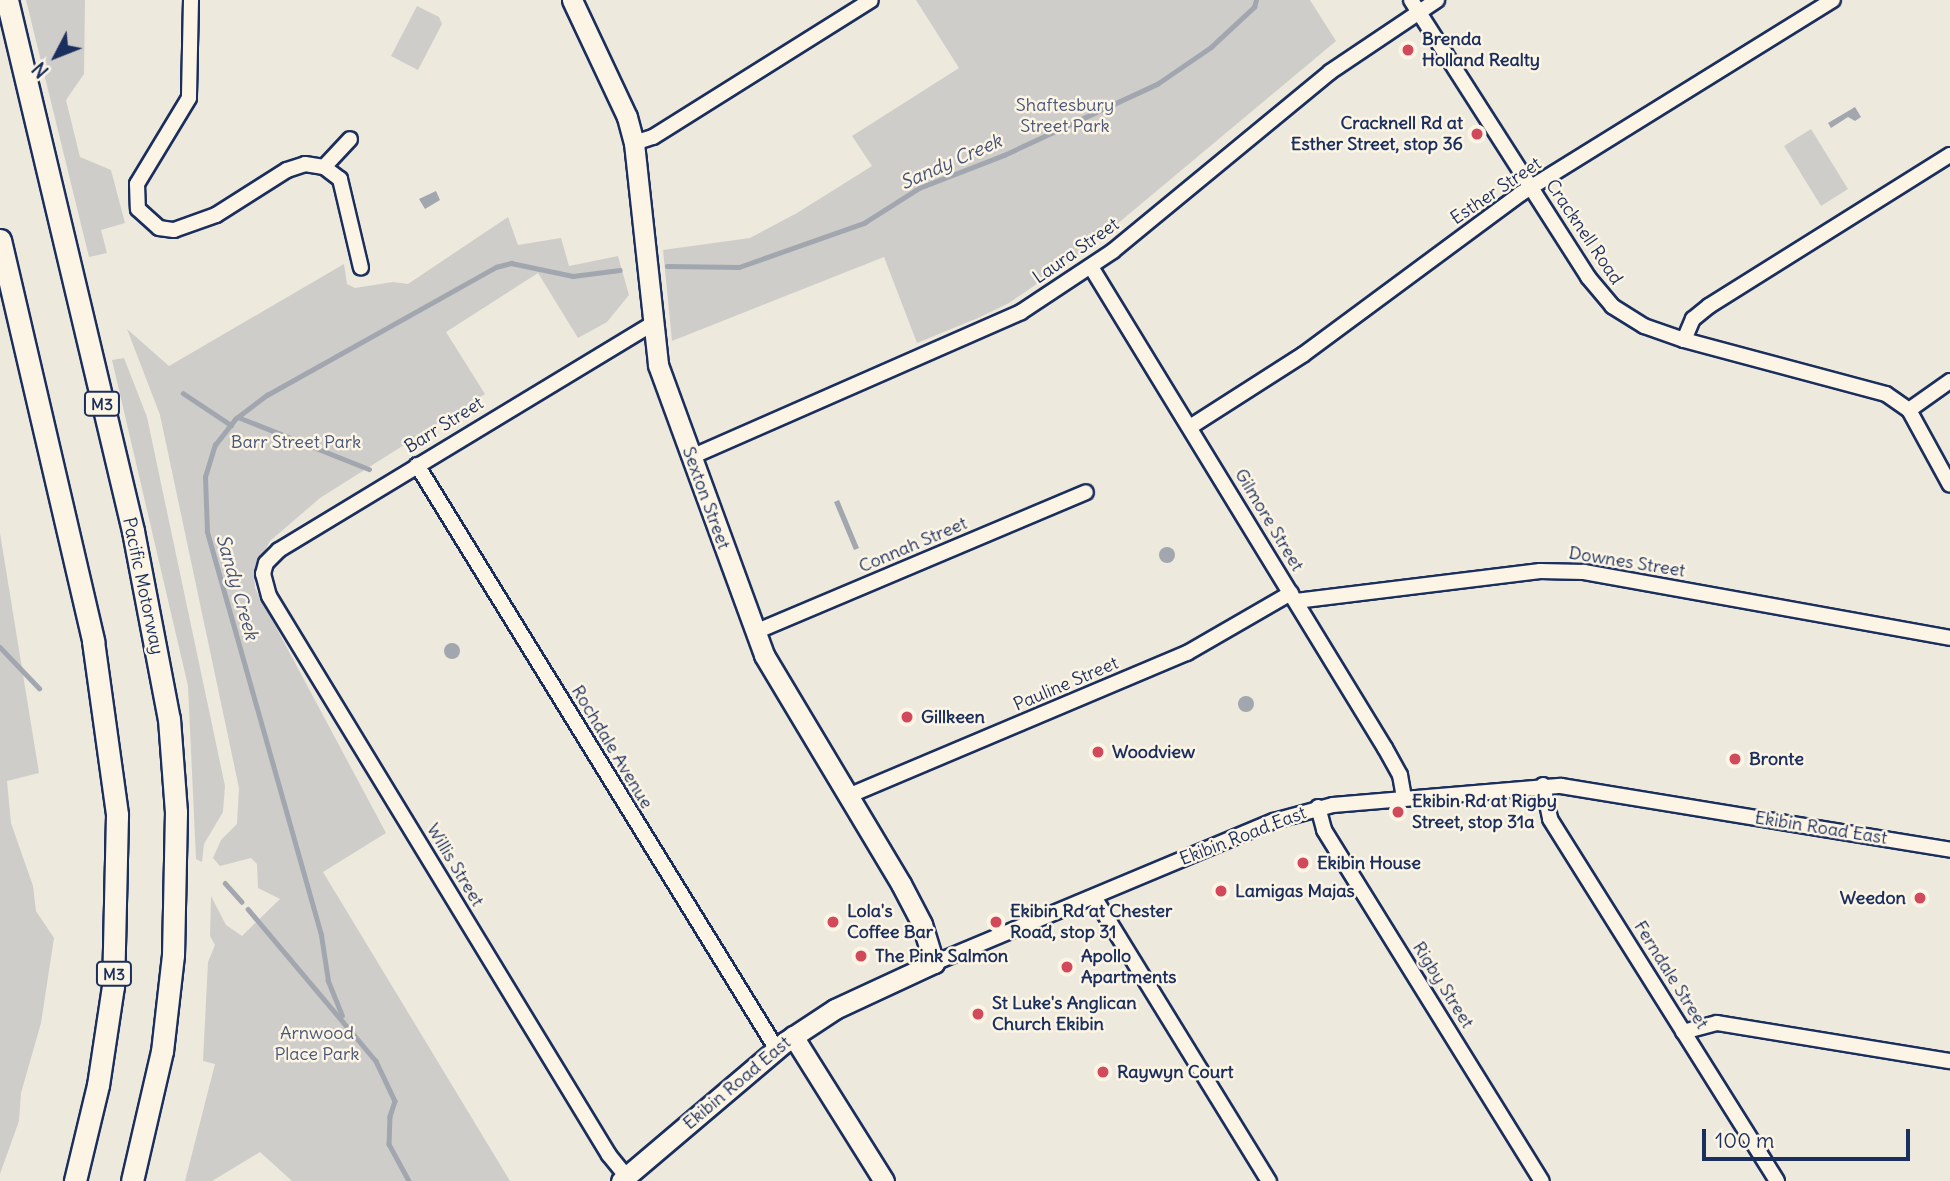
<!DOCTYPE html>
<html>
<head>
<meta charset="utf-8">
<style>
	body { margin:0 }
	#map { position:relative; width:1950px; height:1181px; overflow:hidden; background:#eee9dd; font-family:Delius,sans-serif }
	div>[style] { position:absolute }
	.green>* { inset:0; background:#cfcdca }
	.water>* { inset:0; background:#a2a7af }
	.round { border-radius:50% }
	.stream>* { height:4.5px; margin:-2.25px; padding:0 2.25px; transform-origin:2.25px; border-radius:2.25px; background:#a2a7af }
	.roads { filter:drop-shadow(2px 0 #1b2f5e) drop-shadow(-2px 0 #1b2f5e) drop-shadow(0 2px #1b2f5e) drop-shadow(0 -2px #1b2f5e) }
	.minor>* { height:14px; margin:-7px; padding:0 7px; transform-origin:7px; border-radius:7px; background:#fcf5e5 }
	.major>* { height:19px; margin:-9.5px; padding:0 9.5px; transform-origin:9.5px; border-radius:9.5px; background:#fcf5e5 }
	.highway>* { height:21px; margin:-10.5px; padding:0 10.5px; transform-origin:10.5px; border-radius:10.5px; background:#fcf5e5 }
	.dots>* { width:19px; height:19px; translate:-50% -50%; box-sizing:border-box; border:4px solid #fcf5e5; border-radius:50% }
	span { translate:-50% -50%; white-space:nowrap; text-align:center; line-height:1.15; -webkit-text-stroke:5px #fcf5e5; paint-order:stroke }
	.shield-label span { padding:2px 5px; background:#fcf5e5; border:2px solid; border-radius:5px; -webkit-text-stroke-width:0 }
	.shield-label { font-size:16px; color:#1b2f5e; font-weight:700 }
	.poi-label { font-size:18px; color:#1b2f5e; font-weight:700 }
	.left { translate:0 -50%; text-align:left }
	.right { translate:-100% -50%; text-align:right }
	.park-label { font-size:18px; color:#485679 }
	.street-label { font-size:18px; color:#1b2f5e }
	.water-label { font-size:19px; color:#445376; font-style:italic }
	.north { position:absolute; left:21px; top:21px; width:70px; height:70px; -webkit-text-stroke:5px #fcf5e5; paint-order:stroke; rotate:228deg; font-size:19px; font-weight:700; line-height:28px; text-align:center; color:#1b2f5e }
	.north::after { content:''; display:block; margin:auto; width:24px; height:32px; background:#1b2f5e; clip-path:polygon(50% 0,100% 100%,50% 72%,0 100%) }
	.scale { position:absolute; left:1702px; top:1129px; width:208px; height:32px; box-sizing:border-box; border:4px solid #1b2f5e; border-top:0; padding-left:9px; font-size:21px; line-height:24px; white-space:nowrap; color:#1b2f5e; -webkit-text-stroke:5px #fcf5e5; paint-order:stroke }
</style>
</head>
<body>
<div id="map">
	<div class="green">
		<i style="clip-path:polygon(26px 0,85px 0,84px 74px,66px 100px,80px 157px,111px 170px,125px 223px,101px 230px,107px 253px,89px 257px)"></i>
		<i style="clip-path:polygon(916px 0,1310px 0,1336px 41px,1086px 250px,1009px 303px,978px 318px,917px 343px,884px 257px,672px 341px,663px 250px,750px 238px,797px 213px,872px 166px,852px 136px,959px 68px)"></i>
		<i style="clip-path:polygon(417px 6px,439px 17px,442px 24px,418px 70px,391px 56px)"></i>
		<i style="clip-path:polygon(1811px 129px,1848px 189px,1821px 206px,1784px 146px)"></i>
		<i style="clip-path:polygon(508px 217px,518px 245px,561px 238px,569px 266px,618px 256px,629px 295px,607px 322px,578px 338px,538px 273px,446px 332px,485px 394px,320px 498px,270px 541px,254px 571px,255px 588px,386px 833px,323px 872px,510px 1181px,292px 1181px,260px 1152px,212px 1181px,185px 1181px,215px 1064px,203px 1061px,208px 962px,215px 945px,210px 936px,211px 896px,226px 925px,242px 936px,280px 899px,258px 888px,257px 864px,251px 858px,220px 866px,213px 858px,221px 840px,237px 824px,239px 788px,160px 415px,127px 329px,169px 366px,344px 264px,347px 284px,355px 288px,393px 282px,408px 284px)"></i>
		<i style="clip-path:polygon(124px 358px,147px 417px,225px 786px,223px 812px,204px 844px,202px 862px,196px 859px,188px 686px,112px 360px)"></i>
		<i style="clip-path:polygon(0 533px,39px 773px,7px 781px,11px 823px,33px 886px,36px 911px,54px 938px,41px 1023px,21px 1093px,19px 1121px,0 1174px)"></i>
	</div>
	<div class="water">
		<i style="clip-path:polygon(1855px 107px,1861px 117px,1855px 121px,1848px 117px,1831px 128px,1828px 123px)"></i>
		<i style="clip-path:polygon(436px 191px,440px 200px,425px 209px,419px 199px)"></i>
		<i style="clip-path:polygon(839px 500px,859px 548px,854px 550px,834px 502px)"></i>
		<i class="round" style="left:1159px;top:547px;width:16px;height:16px"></i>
		<i class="round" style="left:444px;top:643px;width:16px;height:16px"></i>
		<i class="round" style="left:1238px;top:696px;width:16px;height:16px"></i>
	</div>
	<div class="stream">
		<i style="left:667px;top:266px;width:72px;rotate:0.8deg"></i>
		<i style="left:739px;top:267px;width:133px;rotate:-19.4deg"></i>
		<i style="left:864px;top:223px;width:65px;rotate:-32.5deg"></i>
		<i style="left:919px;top:188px;width:91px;rotate:-21.2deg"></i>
		<i style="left:1004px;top:155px;width:169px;rotate:-24.9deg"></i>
		<i style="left:1157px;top:84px;width:65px;rotate:-34.4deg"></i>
		<i style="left:1211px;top:47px;width:59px;rotate:-42.9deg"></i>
		<i style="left:1254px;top:7px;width:7px;rotate:-74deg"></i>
		<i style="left:183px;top:393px;width:58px;rotate:33.7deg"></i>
		<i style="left:238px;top:417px;width:141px;rotate:21.7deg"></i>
		<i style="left:0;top:647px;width:57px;rotate:46.4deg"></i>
		<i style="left:225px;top:883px;width:25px;rotate:48deg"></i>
		<i style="left:248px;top:909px;width:199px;rotate:49.9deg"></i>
		<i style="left:376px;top:1061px;width:44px;rotate:64.6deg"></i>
		<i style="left:395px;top:1101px;width:16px;rotate:108deg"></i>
		<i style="left:390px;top:1116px;width:28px;rotate:92deg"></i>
		<i style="left:389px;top:1144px;width:42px;rotate:61.6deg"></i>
		<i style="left:342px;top:1016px;width:38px;rotate:-112deg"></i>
		<i style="left:328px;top:981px;width:47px;rotate:-98.7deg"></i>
		<i style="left:321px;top:935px;width:419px;rotate:-105.8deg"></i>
		<i style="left:207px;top:532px;width:55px;rotate:-92.1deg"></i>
		<i style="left:205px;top:477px;width:34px;rotate:-73deg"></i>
		<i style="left:215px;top:445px;width:33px;rotate:-52deg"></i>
		<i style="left:235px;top:419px;width:40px;rotate:-37deg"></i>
		<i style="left:267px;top:395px;width:262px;rotate:-29.2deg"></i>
		<i style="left:496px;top:267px;width:16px;rotate:-15deg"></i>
		<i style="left:511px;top:263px;width:63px;rotate:11.8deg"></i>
		<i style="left:573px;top:276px;width:47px;rotate:-7.3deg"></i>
	</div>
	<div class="roads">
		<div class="minor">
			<i style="left:191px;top:0;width:98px;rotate:91.2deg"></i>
			<i style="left:189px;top:98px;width:100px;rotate:121.2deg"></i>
			<i style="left:137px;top:184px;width:25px;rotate:88deg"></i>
			<i style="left:138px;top:209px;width:28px;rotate:42deg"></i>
			<i style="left:159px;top:228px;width:15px;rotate:8deg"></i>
			<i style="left:174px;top:230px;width:45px;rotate:-19.7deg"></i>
			<i style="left:216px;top:215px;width:84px;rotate:-32.4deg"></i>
			<i style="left:287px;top:170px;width:19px;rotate:-18deg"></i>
			<i style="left:305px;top:164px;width:19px;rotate:9deg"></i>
			<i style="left:324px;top:167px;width:20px;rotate:37deg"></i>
			<i style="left:340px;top:179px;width:91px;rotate:76.7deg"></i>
			<i style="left:1411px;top:0;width:329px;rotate:57.4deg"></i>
			<i style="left:1588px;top:277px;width:38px;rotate:50deg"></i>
			<i style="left:1612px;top:306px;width:38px;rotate:32deg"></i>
			<i style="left:1644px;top:326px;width:42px;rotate:19.3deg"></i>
			<i style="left:1684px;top:340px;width:209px;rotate:15deg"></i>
			<i style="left:1886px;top:394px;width:28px;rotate:35deg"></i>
			<i style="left:1909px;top:410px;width:85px;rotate:61.3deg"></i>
			<i style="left:634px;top:143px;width:20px;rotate:-18deg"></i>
			<i style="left:653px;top:137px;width:257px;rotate:-32.1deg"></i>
			<i style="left:324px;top:167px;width:38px;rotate:-47deg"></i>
			<i style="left:1091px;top:267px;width:564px;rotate:58.57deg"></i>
			<i style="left:1385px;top:748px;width:31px;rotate:61deg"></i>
			<i style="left:1400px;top:775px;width:23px;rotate:80deg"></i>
			<i style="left:1684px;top:340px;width:23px;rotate:-67deg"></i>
			<i style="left:1693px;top:319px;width:21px;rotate:-39deg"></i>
			<i style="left:1709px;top:306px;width:284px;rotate:-32.1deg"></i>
			<i style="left:1909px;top:410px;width:50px;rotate:-35.3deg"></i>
			<i style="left:1190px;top:427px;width:135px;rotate:-32.6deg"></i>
			<i style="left:1304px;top:354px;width:269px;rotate:-36.5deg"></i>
			<i style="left:1520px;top:194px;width:368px;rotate:-31.8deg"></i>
			<i style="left:691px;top:457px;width:360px;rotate:-23.7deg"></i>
			<i style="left:1021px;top:312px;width:110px;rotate:-33.5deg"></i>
			<i style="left:1113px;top:251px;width:281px;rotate:-39.5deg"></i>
			<i style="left:1330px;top:72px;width:129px;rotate:-33.9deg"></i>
			<i style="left:417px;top:465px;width:685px;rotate:58.38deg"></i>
			<i style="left:1296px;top:601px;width:246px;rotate:-7deg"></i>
			<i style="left:1540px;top:571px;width:44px;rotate:1.3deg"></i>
			<i style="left:1584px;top:572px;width:372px;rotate:10.2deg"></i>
			<i style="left:755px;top:632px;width:359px;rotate:-22.9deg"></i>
			<i style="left:1543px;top:785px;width:35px;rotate:78deg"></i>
			<i style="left:1550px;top:819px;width:427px;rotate:57.9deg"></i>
			<i style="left:848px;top:796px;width:368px;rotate:-22.9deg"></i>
			<i style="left:1187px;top:653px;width:120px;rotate:-30deg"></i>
			<i style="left:1318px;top:807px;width:24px;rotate:75deg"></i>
			<i style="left:1324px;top:830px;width:413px;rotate:58.2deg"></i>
			<i style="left:1094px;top:897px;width:334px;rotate:58.4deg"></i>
			<i style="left:934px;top:963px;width:368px;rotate:-22.7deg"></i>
			<i style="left:1274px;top:821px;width:61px;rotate:-15.2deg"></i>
			<i style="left:1333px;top:805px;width:229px;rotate:-4.8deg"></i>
			<i style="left:1561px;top:786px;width:394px;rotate:9.3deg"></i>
			<i style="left:1683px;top:1032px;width:35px;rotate:-15deg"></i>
			<i style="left:1717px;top:1023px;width:236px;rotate:9.3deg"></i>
			<i style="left:626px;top:1176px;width:27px;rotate:-129deg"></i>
			<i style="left:609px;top:1155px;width:654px;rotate:-121.31deg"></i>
			<i style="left:269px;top:596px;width:23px;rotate:-105deg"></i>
			<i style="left:263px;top:574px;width:11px;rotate:-75deg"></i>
			<i style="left:266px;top:563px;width:18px;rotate:-45deg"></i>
			<i style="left:279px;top:550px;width:435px;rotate:-31.2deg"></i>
		</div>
		<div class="major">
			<i style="left:572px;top:0;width:129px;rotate:64.8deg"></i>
			<i style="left:627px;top:117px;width:27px;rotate:75deg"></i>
			<i style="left:634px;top:143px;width:223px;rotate:83.8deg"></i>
			<i style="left:658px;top:365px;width:309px;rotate:69.9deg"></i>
			<i style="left:764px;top:655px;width:267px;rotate:59.1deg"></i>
			<i style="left:901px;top:884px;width:45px;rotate:62.3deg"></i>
			<i style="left:922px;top:924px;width:41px;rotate:72.9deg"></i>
			<i style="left:934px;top:963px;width:109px;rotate:155.1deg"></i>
			<i style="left:835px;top:1009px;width:60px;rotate:146.6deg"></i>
			<i style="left:785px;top:1042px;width:215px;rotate:139.7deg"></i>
			<i style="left:793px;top:1036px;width:171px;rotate:57.9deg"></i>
		</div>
		<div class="highway">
			<i style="left:7px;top:0;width:546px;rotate:76.65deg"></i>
			<i style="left:133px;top:531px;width:191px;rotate:79.2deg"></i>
			<i style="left:169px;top:719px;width:93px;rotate:85.7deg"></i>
			<i style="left:176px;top:812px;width:143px;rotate:91.2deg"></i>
			<i style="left:173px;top:955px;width:97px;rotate:96.5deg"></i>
			<i style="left:162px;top:1051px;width:133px;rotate:103deg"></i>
			<i style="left:0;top:240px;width:412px;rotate:76.9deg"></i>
			<i style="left:93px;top:641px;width:176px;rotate:82.1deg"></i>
			<i style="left:117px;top:815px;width:171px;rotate:91.3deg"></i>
			<i style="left:113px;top:986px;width:100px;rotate:98.6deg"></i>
			<i style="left:98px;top:1085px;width:99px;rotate:103.5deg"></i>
		</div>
	</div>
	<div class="dots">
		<i style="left:1408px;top:50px;background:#d1495b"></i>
		<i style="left:1477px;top:134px;background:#d1495b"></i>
		<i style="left:907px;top:717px;background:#d1495b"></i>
		<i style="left:1098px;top:752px;background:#d1495b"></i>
		<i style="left:1735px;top:759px;background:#d1495b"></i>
		<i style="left:1398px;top:812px;background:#d1495b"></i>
		<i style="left:1303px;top:863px;background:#d1495b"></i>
		<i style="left:1221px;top:891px;background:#d1495b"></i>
		<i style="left:1920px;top:898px;background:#d1495b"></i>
		<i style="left:833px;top:922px;background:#d1495b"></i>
		<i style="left:996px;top:922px;background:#d1495b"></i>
		<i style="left:861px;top:956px;background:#d1495b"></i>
		<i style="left:1067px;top:967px;background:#d1495b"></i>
		<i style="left:978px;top:1014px;background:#d1495b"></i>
		<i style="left:1103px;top:1072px;background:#d1495b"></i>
	</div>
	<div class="shield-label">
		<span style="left:102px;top:404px">M3</span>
		<span style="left:114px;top:974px">M3</span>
	</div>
	<div class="poi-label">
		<span class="left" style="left:1422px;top:50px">Brenda<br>Holland Realty</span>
		<span class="right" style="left:1463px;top:134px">Cracknell Rd at<br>Esther Street, stop 36</span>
		<span class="left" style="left:921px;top:717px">Gillkeen</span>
		<span class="left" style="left:1112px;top:752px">Woodview</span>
		<span class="left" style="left:1749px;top:759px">Bronte</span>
		<span class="left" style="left:1412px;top:812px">Ekibin Rd at Rigby<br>Street, stop 31a</span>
		<span class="left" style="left:1317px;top:863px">Ekibin House</span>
		<span class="left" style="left:1235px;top:891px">Lamigas Majas</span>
		<span class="right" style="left:1906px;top:898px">Weedon</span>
		<span class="left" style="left:847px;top:922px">Lola's<br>Coffee Bar</span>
		<span class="left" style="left:1010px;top:922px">Ekibin Rd at Chester<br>Road, stop 31</span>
		<span class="left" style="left:875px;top:956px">The Pink Salmon</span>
		<span class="left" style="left:1081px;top:967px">Apollo<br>Apartments</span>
		<span class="left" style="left:992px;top:1014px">St Luke's Anglican<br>Church Ekibin</span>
		<span class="left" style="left:1117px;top:1072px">Raywyn Court</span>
	</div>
	<div class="park-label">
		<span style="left:1065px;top:116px">Shaftesbury<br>Street Park</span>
		<span style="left:296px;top:442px">Barr Street Park</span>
		<span style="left:317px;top:1044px">Arnwood<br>Place Park</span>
	</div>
	<div class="street-label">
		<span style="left:1496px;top:191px;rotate:-34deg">Esther Street</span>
		<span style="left:1584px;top:232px;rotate:56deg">Cracknell Road</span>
		<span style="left:1076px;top:251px;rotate:-35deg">Laura Street</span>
		<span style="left:444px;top:425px;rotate:-32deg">Barr Street</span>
		<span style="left:706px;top:498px;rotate:70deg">Sexton Street</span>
		<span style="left:1269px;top:520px;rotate:59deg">Gilmore Street</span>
		<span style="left:913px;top:545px;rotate:-23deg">Connah Street</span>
		<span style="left:1627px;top:562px;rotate:9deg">Downes Street</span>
		<span style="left:143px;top:586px;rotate:78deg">Pacific Motorway</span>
		<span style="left:1066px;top:684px;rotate:-23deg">Pauline Street</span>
		<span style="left:612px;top:747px;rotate:59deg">Rochdale Avenue</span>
		<span style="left:1821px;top:828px;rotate:9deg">Ekibin Road East</span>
		<span style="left:1243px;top:836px;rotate:-21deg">Ekibin Road East</span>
		<span style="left:455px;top:865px;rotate:59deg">Willis Street</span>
		<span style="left:1671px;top:975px;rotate:58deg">Ferndale Street</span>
		<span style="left:1443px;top:985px;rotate:58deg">Rigby Street</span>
		<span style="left:737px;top:1083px;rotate:-40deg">Ekibin Road East</span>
	</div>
	<div class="water-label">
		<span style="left:951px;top:162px;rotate:-24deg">Sandy Creek</span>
		<span style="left:237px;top:587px;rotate:74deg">Sandy Creek</span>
	</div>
	<div class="north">N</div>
	<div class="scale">100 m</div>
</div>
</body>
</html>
